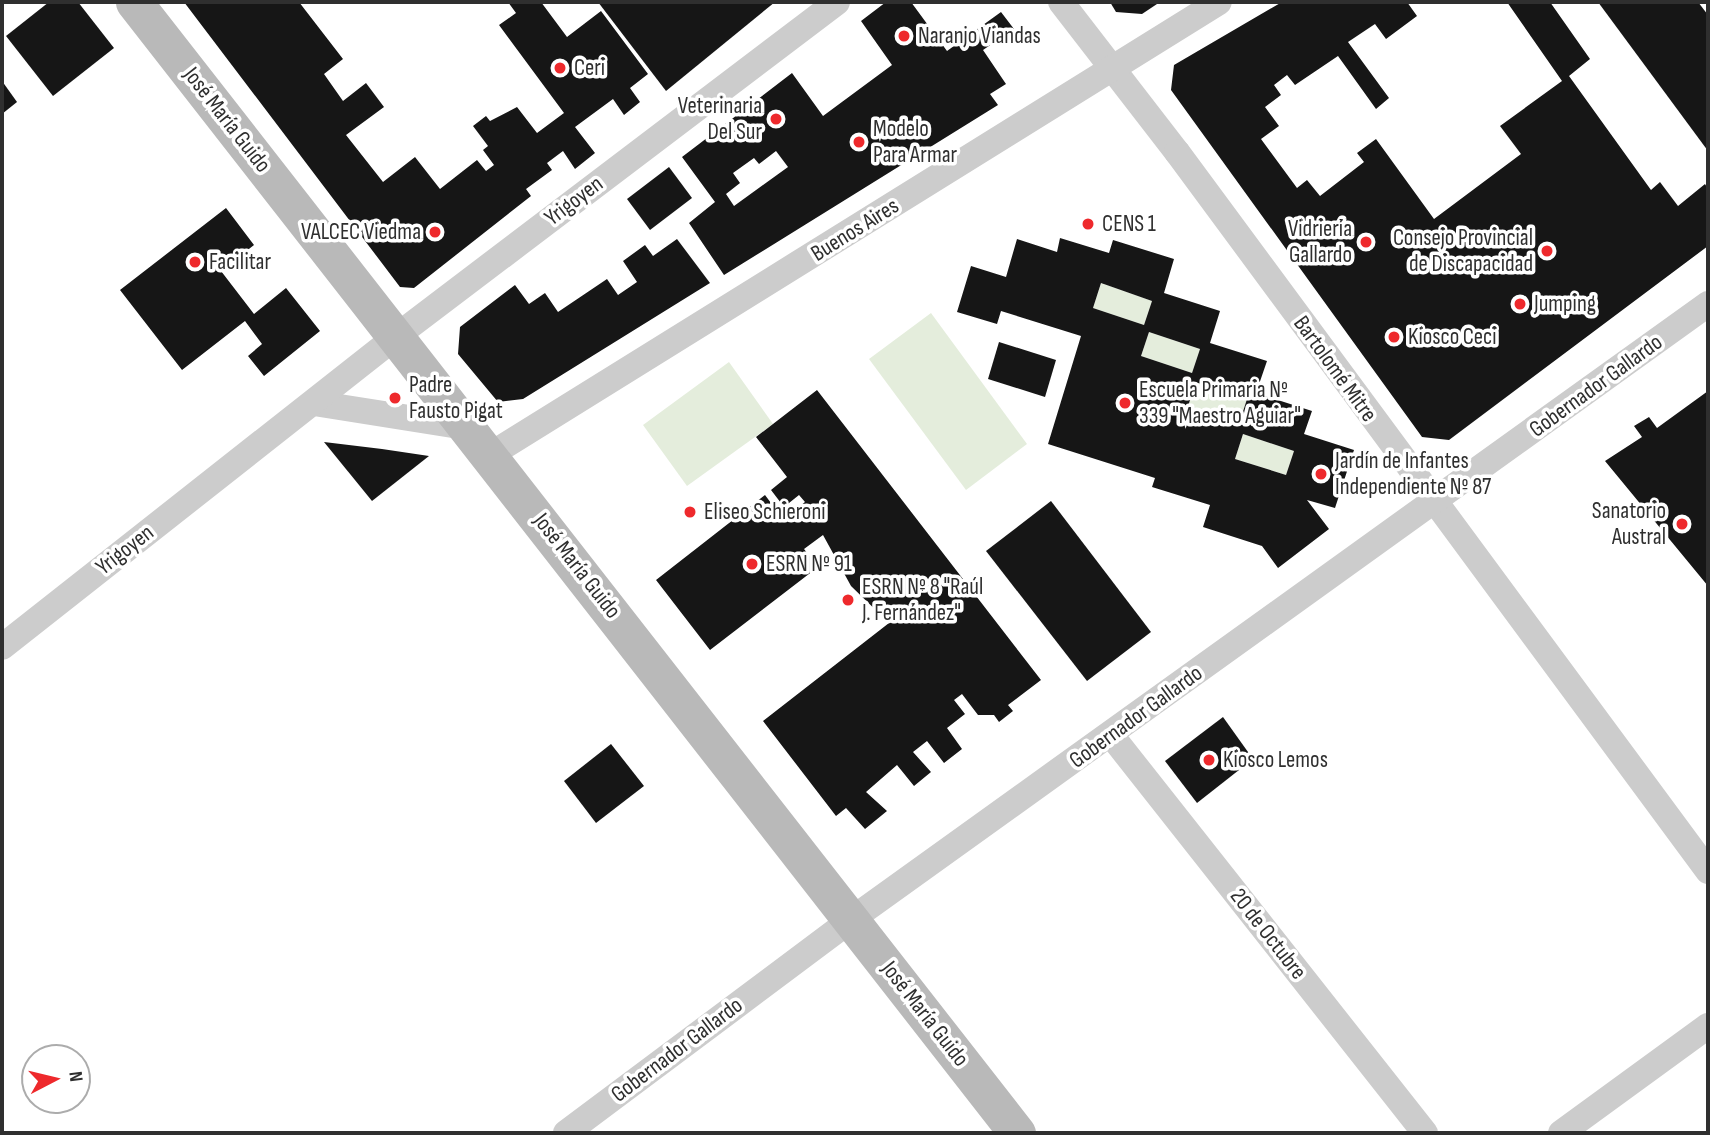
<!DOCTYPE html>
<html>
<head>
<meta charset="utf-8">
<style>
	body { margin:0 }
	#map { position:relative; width:1710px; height:1135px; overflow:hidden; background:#fff; font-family:"Sofia Sans Condensed",sans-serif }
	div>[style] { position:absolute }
	.green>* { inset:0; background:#e4eddc }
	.building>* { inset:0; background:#161616 }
	.street>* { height:26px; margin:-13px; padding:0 13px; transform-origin:13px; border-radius:13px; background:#ccc }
	.secondary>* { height:37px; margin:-18.5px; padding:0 18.5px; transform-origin:18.5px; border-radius:18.5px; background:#b9b9b9 }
	.dots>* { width:19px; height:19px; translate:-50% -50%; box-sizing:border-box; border:4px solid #fff; border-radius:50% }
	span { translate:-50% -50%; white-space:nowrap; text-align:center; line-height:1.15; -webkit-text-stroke:7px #fff; paint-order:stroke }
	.poi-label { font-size:23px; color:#2f2f2f }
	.left { translate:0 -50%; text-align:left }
	.right { translate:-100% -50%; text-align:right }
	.street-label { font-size:23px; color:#2f2f2f }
	.frame { position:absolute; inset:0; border:4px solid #2f2f2f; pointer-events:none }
	.north { position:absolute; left:21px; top:1044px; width:70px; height:70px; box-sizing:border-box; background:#fff; border:2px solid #acacac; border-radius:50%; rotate:83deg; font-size:19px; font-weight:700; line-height:28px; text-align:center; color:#2f2f2f }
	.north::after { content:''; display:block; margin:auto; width:24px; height:32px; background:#ee292c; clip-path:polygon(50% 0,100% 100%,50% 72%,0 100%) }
</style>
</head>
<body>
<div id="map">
	<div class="green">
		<i style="clip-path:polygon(1101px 283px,1152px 301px,1144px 325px,1093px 308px)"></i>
		<i style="clip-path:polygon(931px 313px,1027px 444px,966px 490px,869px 359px)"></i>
		<i style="clip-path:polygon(1149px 332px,1200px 349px,1192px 373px,1141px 356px)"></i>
		<i style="clip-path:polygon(729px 362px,773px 424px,687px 486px,643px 425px)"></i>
		<i style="clip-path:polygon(1195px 382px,1247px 399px,1239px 424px,1188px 407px)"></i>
		<i style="clip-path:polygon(1243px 434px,1294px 451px,1286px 475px,1235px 459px)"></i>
	</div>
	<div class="building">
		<i style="clip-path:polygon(49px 2px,78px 2px,114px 48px,53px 96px,6px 36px)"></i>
		<i style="clip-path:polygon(184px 2px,299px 2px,343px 59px,324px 74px,343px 101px,366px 83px,384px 107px,346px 135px,383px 182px,415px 157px,440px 189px,477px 160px,486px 171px,494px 165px,483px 150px,488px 146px,473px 126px,486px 116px,490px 121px,517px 107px,537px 133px,564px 113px,499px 25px,516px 13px,508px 2px,541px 2px,567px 37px,601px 11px,648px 74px,630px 88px,640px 102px,624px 115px,613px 99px,575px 127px,595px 153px,575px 169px,563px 151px,547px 163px,552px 170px,526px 189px,531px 196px,414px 288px,400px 287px)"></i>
		<i style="clip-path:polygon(598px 2px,775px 2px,666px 91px)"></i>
		<i style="clip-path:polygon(evenodd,886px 2px,911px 2px,947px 51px,1001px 12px,1014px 29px,983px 50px,1006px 84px,990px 94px,998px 105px,724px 275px,689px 223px,715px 202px,682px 157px,792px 73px,823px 116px,892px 65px,861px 21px,886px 2px,776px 151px,788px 167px,734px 206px,726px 194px,740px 183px,733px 173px,754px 158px,759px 164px,776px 151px)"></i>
		<i style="clip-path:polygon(1110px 2px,1160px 2px,1142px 14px,1116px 12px)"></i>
		<i style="clip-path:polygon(1282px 2px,1407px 2px,1417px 16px,1386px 39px,1375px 24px,1348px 42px,1389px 98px,1376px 109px,1338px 56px,1295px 85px,1287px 75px,1274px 85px,1281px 95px,1265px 107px,1279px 126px,1261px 139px,1297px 188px,1307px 180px,1320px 196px,1364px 162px,1357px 153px,1376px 139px,1434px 219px,1521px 154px,1500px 126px,1562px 81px,1507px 2px,1550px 2px,1590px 59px,1569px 76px,1651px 190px,1660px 182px,1678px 206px,1705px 184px,1708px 189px,1708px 246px,1449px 440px,1422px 437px,1171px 90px,1174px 65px)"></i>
		<i style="clip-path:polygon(1598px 2px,1698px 2px,1708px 15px,1708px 151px)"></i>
		<i style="clip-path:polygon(2px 81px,17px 102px,2px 114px)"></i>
		<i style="clip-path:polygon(669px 167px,692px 198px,650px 230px,627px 199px)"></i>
		<i style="clip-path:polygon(226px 208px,254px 245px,221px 271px,254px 314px,286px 288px,320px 331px,264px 376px,248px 356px,262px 344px,245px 321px,182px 370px,120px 290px)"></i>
		<i style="clip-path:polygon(evenodd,1060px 238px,1109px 253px,1113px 240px,1174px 259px,1164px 293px,1220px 311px,1210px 343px,1267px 361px,1256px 393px,1312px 411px,1304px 434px,1354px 450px,1335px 508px,1307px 500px,1329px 529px,1278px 568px,1262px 546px,1203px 527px,1210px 505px,1152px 487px,1155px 478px,1048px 444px,1081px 336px,1001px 311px,997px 324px,957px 312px,971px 266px,1006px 277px,1017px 239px,1057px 252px,1060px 238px,1101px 283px,1152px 301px,1144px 325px,1093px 308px,1101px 283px,1060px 238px,1149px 332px,1200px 349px,1192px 373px,1141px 356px,1149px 332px,1060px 238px,1195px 382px,1247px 399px,1239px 424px,1188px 407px,1195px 382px,1060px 238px,1243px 434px,1294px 451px,1286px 475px,1235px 459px,1243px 434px)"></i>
		<i style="clip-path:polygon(677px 239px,710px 283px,523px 399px,498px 402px,458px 354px,460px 327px,515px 285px,529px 304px,545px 293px,558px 312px,607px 279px,618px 295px,637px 282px,623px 261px,645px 245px,653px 256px)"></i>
		<i style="clip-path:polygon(999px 342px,1056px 360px,1045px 397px,988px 379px)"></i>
		<i style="clip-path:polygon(817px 390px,1041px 680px,1008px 705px,1013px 711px,999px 722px,994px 715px,978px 715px,962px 694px,954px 700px,965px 714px,947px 728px,962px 749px,944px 763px,927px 741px,913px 752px,931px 772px,914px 786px,897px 765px,866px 792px,887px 811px,865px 829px,846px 808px,836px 816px,763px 721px,889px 623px,851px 586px,823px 535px,804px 549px,818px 567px,710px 650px,656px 580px,765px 495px,783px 519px,805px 502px,799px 495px,784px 507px,771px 490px,787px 477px,756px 437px)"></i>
		<i style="clip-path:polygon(1708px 391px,1708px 586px,1605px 461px,1642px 437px,1634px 426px,1649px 417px,1657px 428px)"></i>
		<i style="clip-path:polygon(324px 442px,382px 449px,429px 456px,372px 501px)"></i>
		<i style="clip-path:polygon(1051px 501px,1151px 632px,1087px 681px,986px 551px)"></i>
		<i style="clip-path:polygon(1223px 717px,1253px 759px,1197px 803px,1165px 761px)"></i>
		<i style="clip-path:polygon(611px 744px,644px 786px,596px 823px,564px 781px)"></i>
	</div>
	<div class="street">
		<i style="left:1061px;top:2px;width:190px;rotate:52.3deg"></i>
		<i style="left:1177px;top:152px;width:894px;rotate:53.55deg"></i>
		<i style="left:314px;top:403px;width:153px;rotate:9deg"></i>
		<i style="left:490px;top:455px;width:858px;rotate:-31.86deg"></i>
		<i style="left:2px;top:647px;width:504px;rotate:-38.23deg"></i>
		<i style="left:398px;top:335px;width:551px;rotate:-37.18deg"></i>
		<i style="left:1111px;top:735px;width:507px;rotate:51.73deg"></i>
		<i style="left:566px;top:1133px;width:357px;rotate:-36.8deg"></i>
		<i style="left:852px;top:919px;width:1054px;rotate:-35.7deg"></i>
		<i style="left:1561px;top:1133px;width:182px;rotate:-36.1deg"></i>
	</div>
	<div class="secondary">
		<i style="left:134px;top:2px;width:1435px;rotate:52.02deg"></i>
	</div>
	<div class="dots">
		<i style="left:904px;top:36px;background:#ee292c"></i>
		<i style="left:560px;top:68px;background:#ee292c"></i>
		<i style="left:776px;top:119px;background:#ee292c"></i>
		<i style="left:859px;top:142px;background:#ee292c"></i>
		<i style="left:1088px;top:224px;background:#ee292c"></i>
		<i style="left:435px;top:232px;background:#ee292c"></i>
		<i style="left:1366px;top:242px;background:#ee292c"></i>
		<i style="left:1547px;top:251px;background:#ee292c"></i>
		<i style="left:195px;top:262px;background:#ee292c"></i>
		<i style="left:1520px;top:304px;background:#ee292c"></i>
		<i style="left:1394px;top:337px;background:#ee292c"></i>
		<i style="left:395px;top:398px;background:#ee292c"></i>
		<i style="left:1125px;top:403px;background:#ee292c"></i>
		<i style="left:1321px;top:474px;background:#ee292c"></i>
		<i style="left:690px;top:512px;background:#ee292c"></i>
		<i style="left:1682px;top:524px;background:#ee292c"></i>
		<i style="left:752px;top:564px;background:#ee292c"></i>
		<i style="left:848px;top:600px;background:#ee292c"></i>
		<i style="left:1209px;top:760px;background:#ee292c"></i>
	</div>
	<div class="poi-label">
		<span class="left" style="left:918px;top:36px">Naranjo Viandas</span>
		<span class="left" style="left:574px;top:68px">Ceri</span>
		<span class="right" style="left:762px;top:119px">Veterinaria<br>Del Sur</span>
		<span class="left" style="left:873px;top:142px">Modelo<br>Para Armar</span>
		<span class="left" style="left:1102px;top:224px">CENS 1</span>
		<span class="right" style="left:1352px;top:242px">Vidriería<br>Gallardo</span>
		<span class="right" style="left:421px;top:232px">VALCEC Viedma</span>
		<span class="right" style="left:1533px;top:251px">Consejo Provincial<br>de Discapacidad</span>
		<span class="left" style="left:209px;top:262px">Facilitar</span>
		<span class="left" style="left:1534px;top:304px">Jumping</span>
		<span class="left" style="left:1408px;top:337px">Kiosco Ceci</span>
		<span class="left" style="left:409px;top:398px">Padre<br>Fausto Pigat</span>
		<span class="left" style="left:1139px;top:403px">Escuela Primaria Nº<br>339 "Maestro Aguiar"</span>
		<span class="left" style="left:1335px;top:474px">Jardín de Infantes<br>Independiente Nº 87</span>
		<span class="right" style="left:1666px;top:524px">Sanatorio<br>Austral</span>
		<span class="left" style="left:704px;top:512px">Eliseo Schieroni</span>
		<span class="left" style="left:766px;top:564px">ESRN Nº 91</span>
		<span class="left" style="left:862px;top:600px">ESRN Nº 8 "Raúl<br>J. Fernández"</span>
		<span class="left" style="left:1223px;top:760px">Kiosco Lemos</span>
	</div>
	<div class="street-label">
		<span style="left:227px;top:120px;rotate:52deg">José María Guido</span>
		<span style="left:574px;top:201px;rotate:-37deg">Yrigoyen</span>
		<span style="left:855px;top:230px;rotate:-32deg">Buenos Aires</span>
		<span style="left:1335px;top:369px;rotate:54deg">Bartolomé Mitre</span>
		<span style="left:1596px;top:386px;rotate:-36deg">Gobernador Gallardo</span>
		<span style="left:125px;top:550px;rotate:-38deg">Yrigoyen</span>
		<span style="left:577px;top:566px;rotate:52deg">José María Guido</span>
		<span style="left:1136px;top:717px;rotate:-36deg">Gobernador Gallardo</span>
		<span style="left:1268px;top:934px;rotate:52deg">20 de Octubre</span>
		<span style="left:925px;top:1014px;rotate:52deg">José María Guido</span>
		<span style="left:677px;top:1050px;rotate:-37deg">Gobernador Gallardo</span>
	</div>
	<div class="frame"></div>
	<div class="north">N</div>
</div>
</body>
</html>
